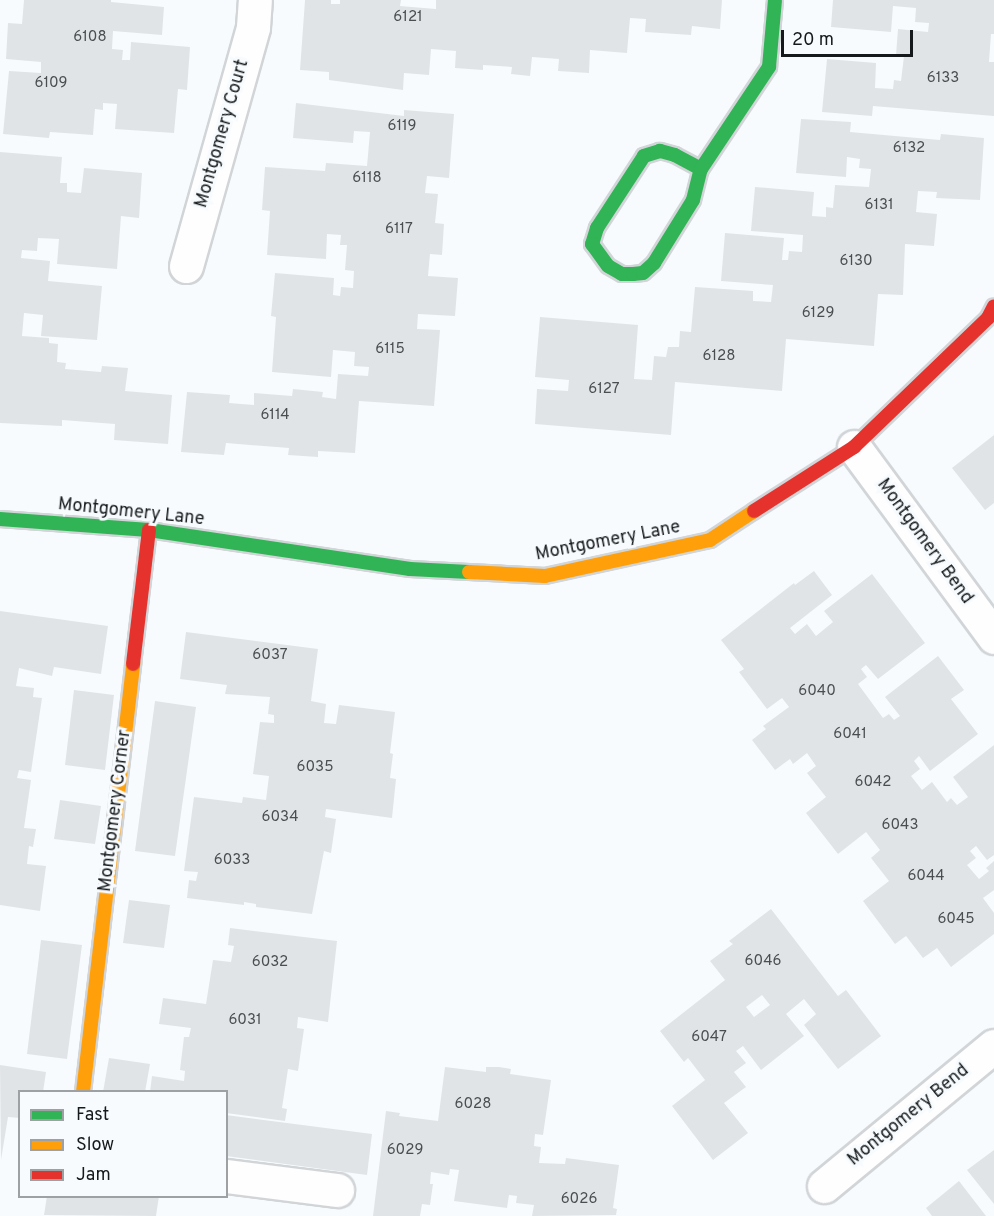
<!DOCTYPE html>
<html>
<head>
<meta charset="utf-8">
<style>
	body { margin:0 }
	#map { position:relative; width:994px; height:1216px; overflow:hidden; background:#f8fbfd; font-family:Overpass,sans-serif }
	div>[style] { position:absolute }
	.building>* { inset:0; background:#e1e4e7 }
	.roads { filter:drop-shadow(2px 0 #d2d5d8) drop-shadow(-2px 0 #d2d5d8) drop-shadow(0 2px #d2d5d8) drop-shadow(0 -2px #d2d5d8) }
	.street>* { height:33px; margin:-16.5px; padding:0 16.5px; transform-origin:16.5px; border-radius:16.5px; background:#fefeff }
	.fast>* { height:14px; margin:-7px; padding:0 7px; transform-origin:7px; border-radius:7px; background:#30b455 }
	.slow>* { height:14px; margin:-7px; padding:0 7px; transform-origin:7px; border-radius:7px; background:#ff9f0a }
	.jam>* { height:14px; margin:-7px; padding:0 7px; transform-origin:7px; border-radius:7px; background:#e5322d }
	span { translate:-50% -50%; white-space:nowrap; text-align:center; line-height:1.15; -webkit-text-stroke:6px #f7fbfe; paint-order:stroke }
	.number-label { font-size:15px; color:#4a4e50 }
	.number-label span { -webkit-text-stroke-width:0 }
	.street-label { font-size:18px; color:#15191b }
	.legend { position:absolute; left:18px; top:1090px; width:210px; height:108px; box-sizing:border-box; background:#f7fbfe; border:2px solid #9da1a3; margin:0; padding:8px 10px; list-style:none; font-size:18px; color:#15191b }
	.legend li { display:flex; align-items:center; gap:12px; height:30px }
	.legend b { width:30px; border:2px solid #9da1a3 }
	.scale { position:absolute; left:781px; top:30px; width:132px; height:27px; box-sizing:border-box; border:3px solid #15191b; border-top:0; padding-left:8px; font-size:18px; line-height:21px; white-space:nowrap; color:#15191b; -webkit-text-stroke:4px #f7fbfe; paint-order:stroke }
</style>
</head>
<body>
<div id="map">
	<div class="building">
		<i style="clip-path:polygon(24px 0,111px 0,111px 2px,164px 7px,162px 35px,113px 31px,112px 49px,123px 50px,122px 60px,130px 60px,131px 42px,190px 47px,187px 90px,178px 89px,174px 133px,115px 129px,117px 104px,103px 103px,103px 110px,95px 109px,93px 135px,50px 132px,49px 138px,3px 134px,9px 71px,41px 73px,41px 62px,6px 59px,8px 23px,22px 24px)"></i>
		<i style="clip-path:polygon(305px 0,331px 0,331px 4px,340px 4px,340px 0,401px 0,400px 6px,436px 9px,436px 0,722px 0,720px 29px,692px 26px,691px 35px,645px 32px,646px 19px,630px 18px,627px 53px,590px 50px,589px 73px,558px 71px,559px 59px,532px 57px,530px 76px,511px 74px,512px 67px,483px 65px,483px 70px,455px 68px,456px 51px,431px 49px,429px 75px,404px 73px,403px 90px,329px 80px,329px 72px,300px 70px)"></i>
		<i style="clip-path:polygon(833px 0,994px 0,994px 34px,991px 34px,989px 62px,994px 62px,994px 116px,873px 106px,872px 116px,822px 112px,827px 59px,876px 63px,875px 88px,893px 89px,894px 80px,901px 81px,904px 56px,896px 55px,898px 29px,928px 32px,929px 23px,915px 22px,916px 8px,893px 6px,891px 32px,831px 27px)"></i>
		<i style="clip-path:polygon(296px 103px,404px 116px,404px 110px,454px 114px,449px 178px,427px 176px,425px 193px,438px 194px,435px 223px,444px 224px,442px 255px,430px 254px,428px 276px,458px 278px,455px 316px,418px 314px,417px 329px,440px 330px,434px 406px,359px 401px,355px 453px,318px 451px,318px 457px,288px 455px,289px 448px,226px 443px,224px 455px,181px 452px,187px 392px,230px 395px,229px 403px,254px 405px,254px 393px,292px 396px,293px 389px,323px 392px,322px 397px,336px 399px,338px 374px,368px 376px,369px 367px,354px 366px,355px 352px,333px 350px,331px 377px,272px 372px,276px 317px,271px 316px,275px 273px,334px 278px,333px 295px,340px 296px,341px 287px,353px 288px,354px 271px,345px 270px,347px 245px,340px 245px,341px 235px,327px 234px,326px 259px,267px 255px,270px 211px,262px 210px,265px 167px,325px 171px,326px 163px,367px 166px,370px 132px,354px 131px,353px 143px,293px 138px)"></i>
		<i style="clip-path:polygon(801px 119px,851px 122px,850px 132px,940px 140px,941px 134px,984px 138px,980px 200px,936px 198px,937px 192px,918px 191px,916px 212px,937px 214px,934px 246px,905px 244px,903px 295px,878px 294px,874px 346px,786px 339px,782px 391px,675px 382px,671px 435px,535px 424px,537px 389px,568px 391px,569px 380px,535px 377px,540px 317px,638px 325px,634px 379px,652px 380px,654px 356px,666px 357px,668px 347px,679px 347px,680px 331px,691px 332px,695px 287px,753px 291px,753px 301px,771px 302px,773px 285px,721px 281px,725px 233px,784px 238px,782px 260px,788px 260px,789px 251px,802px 252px,803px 235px,751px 231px,755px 187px,814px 192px,812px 216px,826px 217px,826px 207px,833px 208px,835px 185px,869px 187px,871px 169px,859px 168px,860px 159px,847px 157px,846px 177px,796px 173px)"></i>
		<i style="clip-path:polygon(0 152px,62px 157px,60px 183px,67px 183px,67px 192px,81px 193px,84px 168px,142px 173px,139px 218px,121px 216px,117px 269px,57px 264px,59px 239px,38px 238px,37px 251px,22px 250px,21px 258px,50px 261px,48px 281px,102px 286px,97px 340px,41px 336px,43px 315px,24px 313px,22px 336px,49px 338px,49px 343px,58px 344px,57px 362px,66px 363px,65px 369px,101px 372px,102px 366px,128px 368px,125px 391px,172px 395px,168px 444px,114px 440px,115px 424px,62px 420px,62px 426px,0 423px)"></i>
		<i style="clip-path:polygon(994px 435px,994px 503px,985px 510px,952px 468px)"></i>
		<i style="clip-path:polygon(814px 571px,832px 595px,790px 628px,795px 634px,807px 624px,816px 636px,833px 622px,824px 611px,872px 574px,925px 643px,878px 679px,866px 665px,861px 669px,867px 677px,858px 684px,883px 718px,889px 714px,894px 720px,900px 716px,885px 697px,938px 656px,964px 690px,951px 699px,978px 734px,930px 771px,919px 756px,914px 761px,920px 769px,911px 776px,922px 790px,932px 782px,947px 802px,951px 798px,957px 805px,968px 797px,953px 777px,994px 745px,994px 855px,987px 860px,976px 846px,970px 851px,976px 858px,967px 865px,979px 879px,989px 871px,986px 868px,994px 861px,994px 890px,983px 898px,994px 913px,994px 934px,951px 967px,937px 948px,923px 958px,906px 936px,895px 944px,863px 901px,889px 881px,871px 858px,880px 850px,866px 832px,838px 854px,806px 813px,826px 797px,807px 773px,816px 766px,807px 753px,793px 764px,790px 759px,775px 770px,752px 740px,766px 729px,763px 726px,789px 707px,782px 698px,767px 709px,739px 672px,744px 669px,721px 640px,794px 583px,795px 585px)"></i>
		<i style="clip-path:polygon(0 611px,108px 626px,101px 674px,54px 667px,52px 676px,19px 668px,16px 686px,34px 688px,33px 697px,42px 698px,31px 772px,19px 770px,17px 778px,31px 780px,24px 828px,36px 829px,33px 847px,29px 846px,27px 864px,46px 866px,40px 911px,0 905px)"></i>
		<i style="clip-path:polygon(186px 632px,318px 649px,311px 701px,326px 704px,324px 723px,336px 724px,339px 705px,395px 712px,390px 753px,393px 754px,390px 778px,396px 779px,392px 818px,326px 809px,325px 817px,336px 819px,331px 853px,324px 851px,312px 914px,256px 907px,256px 904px,244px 902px,244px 905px,187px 898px,189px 880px,196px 881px,198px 872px,184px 871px,194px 797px,242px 803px,243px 797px,266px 800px,269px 776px,253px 774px,260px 722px,274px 723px,274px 715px,268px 714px,270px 697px,225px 694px,227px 685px,180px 679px)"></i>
		<i style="clip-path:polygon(74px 690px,114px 695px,105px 770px,65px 765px)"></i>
		<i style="clip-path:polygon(155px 701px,196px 707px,175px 856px,135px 851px)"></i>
		<i style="clip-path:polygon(60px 800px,101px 806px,95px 844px,54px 839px)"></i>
		<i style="clip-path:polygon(129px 900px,170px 905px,164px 948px,123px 943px)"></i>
		<i style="clip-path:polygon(evenodd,771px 909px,838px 996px,846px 990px,881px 1036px,838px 1069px,804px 1025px,816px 1014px,804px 999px,786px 1014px,804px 1036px,761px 1070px,743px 1046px,736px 1051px,746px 1063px,734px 1072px,746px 1087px,724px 1103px,748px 1133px,713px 1160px,672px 1106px,705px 1080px,688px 1058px,684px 1062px,660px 1031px,725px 980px,710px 961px,733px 944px,729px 941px,771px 909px,762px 995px,770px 1005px,754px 1017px,746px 1007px,762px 995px)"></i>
		<i style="clip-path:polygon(230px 928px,337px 941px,328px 1022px,298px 1017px,297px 1028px,304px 1029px,298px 1071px,288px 1069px,282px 1108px,287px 1109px,285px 1121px,226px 1113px,226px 1092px,150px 1092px,152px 1076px,184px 1081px,185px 1071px,180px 1070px,184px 1037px,189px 1037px,191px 1028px,159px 1024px,163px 998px,206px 1004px,213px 960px,231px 962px,234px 946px,228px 945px)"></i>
		<i style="clip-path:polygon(41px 940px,82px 945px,67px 1059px,27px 1054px)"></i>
		<i style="clip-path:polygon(109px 1058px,150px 1064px,145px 1092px,103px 1092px)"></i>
		<i style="clip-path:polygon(0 1065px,46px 1072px,43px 1092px,20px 1092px,20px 1118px,8px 1117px,1px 1160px)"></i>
		<i style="clip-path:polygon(445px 1067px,486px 1072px,486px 1067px,499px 1067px,511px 1069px,510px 1074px,551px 1080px,543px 1135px,535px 1134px,534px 1146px,541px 1147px,539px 1163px,565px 1164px,566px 1158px,619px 1165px,613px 1208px,617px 1209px,616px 1215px,532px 1216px,534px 1205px,516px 1203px,517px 1196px,509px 1195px,507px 1208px,454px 1201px,459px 1170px,450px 1169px,449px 1175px,431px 1172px,430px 1184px,433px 1184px,430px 1205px,422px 1204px,420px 1216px,373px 1216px,386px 1111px,400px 1113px,399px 1116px,438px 1121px)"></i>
		<i style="clip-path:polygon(226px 1115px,372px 1134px,367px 1175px,226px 1156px)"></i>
		<i style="clip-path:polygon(994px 1150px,994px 1204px,967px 1170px)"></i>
		<i style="clip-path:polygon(959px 1181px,986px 1216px,932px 1216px,926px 1208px)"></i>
		<i style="clip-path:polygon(47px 1196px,159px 1196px,156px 1216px,44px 1215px)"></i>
	</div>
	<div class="roads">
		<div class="street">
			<i style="left:186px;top:266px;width:248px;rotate:-74.3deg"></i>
			<i style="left:253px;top:27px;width:27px;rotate:-86deg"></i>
			<i style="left:854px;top:447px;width:236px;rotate:53.6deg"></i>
			<i style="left:226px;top:1176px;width:112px;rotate:7.2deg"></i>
			<i style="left:824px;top:1186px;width:220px;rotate:-39.5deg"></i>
		</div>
		<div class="fast">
			<i style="left:701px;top:169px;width:30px;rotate:-152deg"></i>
			<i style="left:675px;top:155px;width:16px;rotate:-165deg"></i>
			<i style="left:660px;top:151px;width:17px;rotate:163deg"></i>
			<i style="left:644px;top:156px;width:86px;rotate:123.1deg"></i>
			<i style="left:597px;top:228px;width:17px;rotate:107deg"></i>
			<i style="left:592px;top:244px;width:27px;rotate:54deg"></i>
			<i style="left:608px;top:266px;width:16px;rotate:30deg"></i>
			<i style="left:622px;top:274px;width:11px"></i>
			<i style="left:633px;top:274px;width:10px;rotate:-6deg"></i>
			<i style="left:643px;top:273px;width:15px;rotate:-42deg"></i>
			<i style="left:654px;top:263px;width:74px;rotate:-58.2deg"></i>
			<i style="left:693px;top:200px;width:32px;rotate:-76deg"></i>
			<i style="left:701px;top:169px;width:123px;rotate:-56.3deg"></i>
			<i style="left:769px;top:67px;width:67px;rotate:-84.9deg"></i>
			<i style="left:0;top:519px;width:149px;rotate:4.2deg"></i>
			<i style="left:149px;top:530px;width:264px;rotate:8.5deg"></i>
			<i style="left:410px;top:569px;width:59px;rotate:2.9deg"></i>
		</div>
		<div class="slow">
			<i style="left:469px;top:572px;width:76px;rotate:3deg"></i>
			<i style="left:545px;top:576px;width:169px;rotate:-12.3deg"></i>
			<i style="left:710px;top:540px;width:53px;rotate:-33.4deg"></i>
			<i style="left:83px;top:1092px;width:431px;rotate:-83.3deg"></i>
		</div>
		<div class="jam">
			<i style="left:754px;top:511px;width:119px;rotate:-32.6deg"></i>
			<i style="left:854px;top:447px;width:186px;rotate:-43.9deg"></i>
			<i style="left:988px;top:318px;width:13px;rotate:-63deg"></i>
			<i style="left:133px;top:664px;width:135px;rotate:-83.2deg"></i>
		</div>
	</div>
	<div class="number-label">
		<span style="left:408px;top:18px">6121</span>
		<span style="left:90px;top:38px">6108</span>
		<span style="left:943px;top:79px">6133</span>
		<span style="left:51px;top:84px">6109</span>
		<span style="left:402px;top:127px">6119</span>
		<span style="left:909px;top:149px">6132</span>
		<span style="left:367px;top:179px">6118</span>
		<span style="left:879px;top:206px">6131</span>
		<span style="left:399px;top:230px">6117</span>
		<span style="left:856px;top:262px">6130</span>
		<span style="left:818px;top:314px">6129</span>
		<span style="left:390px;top:350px">6115</span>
		<span style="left:719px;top:357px">6128</span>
		<span style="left:604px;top:390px">6127</span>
		<span style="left:275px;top:416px">6114</span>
		<span style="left:270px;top:656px">6037</span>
		<span style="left:817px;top:692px">6040</span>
		<span style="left:850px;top:735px">6041</span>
		<span style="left:315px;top:768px">6035</span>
		<span style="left:873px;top:783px">6042</span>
		<span style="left:280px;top:818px">6034</span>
		<span style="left:900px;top:826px">6043</span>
		<span style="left:232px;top:861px">6033</span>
		<span style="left:926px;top:877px">6044</span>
		<span style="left:956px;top:920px">6045</span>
		<span style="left:763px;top:962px">6046</span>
		<span style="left:270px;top:963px">6032</span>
		<span style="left:245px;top:1021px">6031</span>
		<span style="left:709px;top:1038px">6047</span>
		<span style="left:473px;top:1105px">6028</span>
		<span style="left:405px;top:1151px">6029</span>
		<span style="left:579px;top:1200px">6026</span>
	</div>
	<div class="street-label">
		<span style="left:223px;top:134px;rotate:-74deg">Montgomery Court</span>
		<span style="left:131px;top:513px;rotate:6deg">Montgomery Lane</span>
		<span style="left:608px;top:542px;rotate:-11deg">Montgomery Lane</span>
		<span style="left:924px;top:542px;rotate:54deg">Montgomery Bend</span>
		<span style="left:116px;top:811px;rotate:-83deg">Montgomery Corner</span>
		<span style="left:909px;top:1116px;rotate:-39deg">Montgomery Bend</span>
	</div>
	<ul class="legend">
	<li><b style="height:8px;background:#30b455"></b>Fast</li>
	<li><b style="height:8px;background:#ff9f0a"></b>Slow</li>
	<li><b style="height:8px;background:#e5322d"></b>Jam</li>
	</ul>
	<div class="scale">20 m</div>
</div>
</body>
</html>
